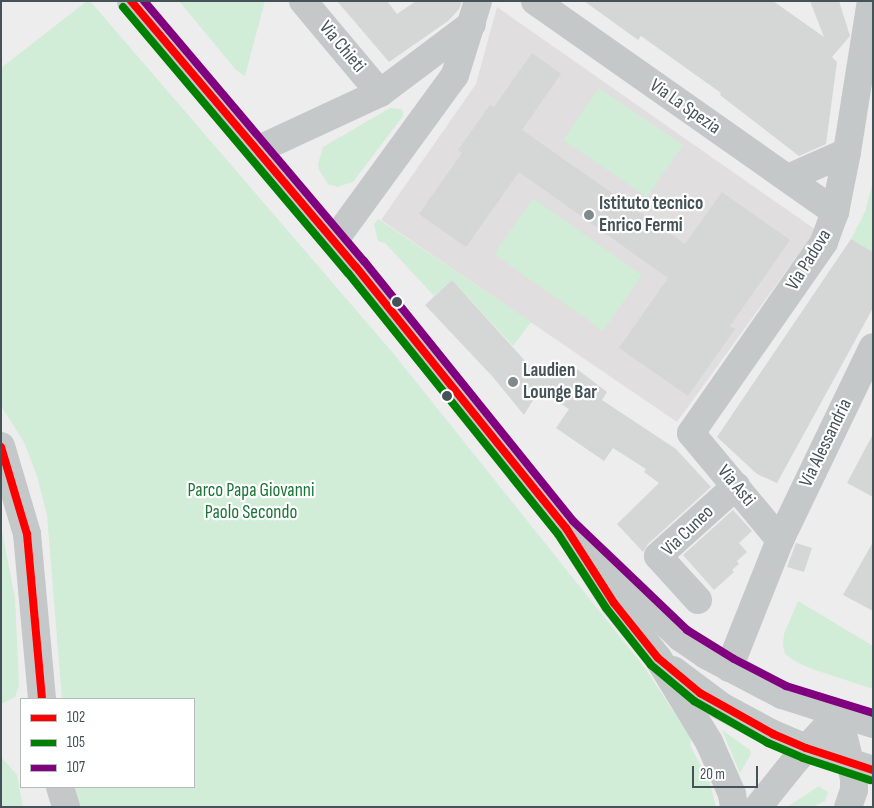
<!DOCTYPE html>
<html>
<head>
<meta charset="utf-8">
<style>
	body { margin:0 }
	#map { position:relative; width:874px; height:808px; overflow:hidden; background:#eeeded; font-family:"Sofia Sans Condensed",sans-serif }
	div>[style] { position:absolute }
	.education>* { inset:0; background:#e0dede }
	.green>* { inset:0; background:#d1ecd7 }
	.building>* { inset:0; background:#d5d6d6 }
	.minor>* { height:28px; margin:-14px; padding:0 14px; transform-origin:14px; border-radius:14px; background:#c4c8c8 }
	.bus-1>* { height:8px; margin:-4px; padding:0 4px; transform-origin:4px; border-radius:4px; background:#f00 }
	.bus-2>* { height:8px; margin:-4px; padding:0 4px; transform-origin:4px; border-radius:4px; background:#008000 }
	.bus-3>* { height:8px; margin:-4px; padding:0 4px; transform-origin:4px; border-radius:4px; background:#800080 }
	.dots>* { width:14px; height:14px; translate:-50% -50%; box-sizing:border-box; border:2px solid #fff; border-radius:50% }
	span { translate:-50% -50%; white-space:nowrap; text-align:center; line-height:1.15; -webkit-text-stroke:4.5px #fff; paint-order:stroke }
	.street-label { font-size:19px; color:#455358 }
	.poi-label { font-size:19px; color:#455358; font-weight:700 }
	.left { translate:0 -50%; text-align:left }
	.park-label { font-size:19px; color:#197637 }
	.frame { position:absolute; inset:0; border:2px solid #455358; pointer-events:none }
	.legend { position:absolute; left:20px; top:698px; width:175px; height:90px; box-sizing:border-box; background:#fff; border:1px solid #b5babc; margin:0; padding:6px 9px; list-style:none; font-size:15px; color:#455358 }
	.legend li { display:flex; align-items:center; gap:10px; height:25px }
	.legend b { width:25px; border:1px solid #b5babc }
	.scale { position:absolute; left:692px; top:766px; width:66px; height:22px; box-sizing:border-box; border:2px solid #455358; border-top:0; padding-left:6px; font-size:15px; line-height:18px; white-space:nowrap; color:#455358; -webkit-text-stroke:4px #fff; paint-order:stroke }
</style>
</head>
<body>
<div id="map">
	<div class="education">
		<i style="clip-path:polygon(497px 7px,816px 230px,677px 422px,381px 220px,476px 84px)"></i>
	</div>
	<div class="green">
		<i style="clip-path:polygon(87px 1px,90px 1px,393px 353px,645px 668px,691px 738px,690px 745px,710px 784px,716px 807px,81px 807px,75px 787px,194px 787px,194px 699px,62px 699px,47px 515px,37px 476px,24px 442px,1px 406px,1px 68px)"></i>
		<i style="clip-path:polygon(179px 1px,265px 1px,245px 76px,236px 70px)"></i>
		<i style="clip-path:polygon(599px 88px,683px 145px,647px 197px,563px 140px)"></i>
		<i style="clip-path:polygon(390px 108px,401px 109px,403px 112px,403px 116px,353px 182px,337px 187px,328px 184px,319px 170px,318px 164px,323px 147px)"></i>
		<i style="clip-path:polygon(872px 185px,873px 185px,873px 252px,851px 239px,865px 212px)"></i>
		<i style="clip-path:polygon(533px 198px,642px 275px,603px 331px,494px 254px)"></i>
		<i style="clip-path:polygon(378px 219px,531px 322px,513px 346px,452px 280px,434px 296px,385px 243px,378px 241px,374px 224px)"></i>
		<i style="clip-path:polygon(1px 527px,15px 598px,19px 685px,15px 697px,1px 704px)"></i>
		<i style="clip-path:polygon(798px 601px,873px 646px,873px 689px,815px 670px,796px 662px,785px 654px,783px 645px,784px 634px)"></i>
		<i style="clip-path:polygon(722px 730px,750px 750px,751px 754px,740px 773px)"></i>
		<i style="clip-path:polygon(1px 757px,17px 775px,23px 807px,1px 807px)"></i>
		<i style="clip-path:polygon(819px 786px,828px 792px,825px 801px,812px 807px,787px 807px)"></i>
	</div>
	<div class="building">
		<i style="clip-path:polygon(337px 1px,387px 1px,397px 14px,416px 1px,462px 1px,459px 9px,448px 21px,389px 62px)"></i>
		<i style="clip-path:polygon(584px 1px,773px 1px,824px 37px,810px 1px,839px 1px,850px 36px,832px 57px,837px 62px,826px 144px,799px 156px,720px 95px,721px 93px,641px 36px,638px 40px)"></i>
		<i style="clip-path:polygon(532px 53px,561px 74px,522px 130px,685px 244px,722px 192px,790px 240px,730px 326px,735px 329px,688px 396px,619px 348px,668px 278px,519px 172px,466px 247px,419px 214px,462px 153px,458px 150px,490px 105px,494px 107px)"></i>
		<i style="clip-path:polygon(851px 239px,873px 252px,873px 308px,777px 483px,757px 474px,717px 437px)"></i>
		<i style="clip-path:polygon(452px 280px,536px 373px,547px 364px,566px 376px,573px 366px,607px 392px,602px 400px,676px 449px,711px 487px,648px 544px,643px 552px,617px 524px,659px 483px,644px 472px,646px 469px,613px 448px,604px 461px,556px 428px,569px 409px,539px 390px,524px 415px,492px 376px,425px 305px)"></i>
		<i style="clip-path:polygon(873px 434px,873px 497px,847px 483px)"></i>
		<i style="clip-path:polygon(733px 510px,752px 531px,739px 543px,747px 552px,737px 561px,739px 564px,732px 570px,734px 572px,714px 590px,683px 555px)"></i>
		<i style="clip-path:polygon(873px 542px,873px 611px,843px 595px)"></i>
		<i style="clip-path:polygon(796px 543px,812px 548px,804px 572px,787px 567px)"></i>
	</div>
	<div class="minor">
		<i style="left:131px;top:1px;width:348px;rotate:49.8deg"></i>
		<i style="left:356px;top:267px;width:335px;rotate:51.2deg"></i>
		<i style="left:566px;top:528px;width:89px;rotate:57.4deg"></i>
		<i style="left:614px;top:603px;width:70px;rotate:51.3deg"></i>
		<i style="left:658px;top:658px;width:98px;rotate:58.7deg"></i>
		<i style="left:709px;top:742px;width:57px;rotate:66.1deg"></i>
		<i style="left:732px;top:794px;width:13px;rotate:81deg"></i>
		<i style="left:303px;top:1px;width:120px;rotate:50.1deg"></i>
		<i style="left:535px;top:1px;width:367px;rotate:35.1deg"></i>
		<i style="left:257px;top:150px;width:136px;rotate:-24.9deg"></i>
		<i style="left:380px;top:93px;width:115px;rotate:-36.9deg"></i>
		<i style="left:788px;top:178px;width:64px;rotate:-23.8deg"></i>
		<i style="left:334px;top:241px;width:205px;rotate:-53.9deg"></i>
		<i style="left:455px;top:75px;width:77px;rotate:-72.7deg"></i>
		<i style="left:1px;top:446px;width:92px;rotate:73.5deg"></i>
		<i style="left:27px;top:534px;width:166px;rotate:84.8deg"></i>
		<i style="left:780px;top:540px;width:139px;rotate:-129.8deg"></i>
		<i style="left:691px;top:433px;width:233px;rotate:-55.1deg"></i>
		<i style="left:824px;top:242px;width:32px;rotate:-70deg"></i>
		<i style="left:835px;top:212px;width:61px;rotate:-78.7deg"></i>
		<i style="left:847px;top:152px;width:153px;rotate:-81deg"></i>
		<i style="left:600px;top:560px;width:112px;rotate:43.9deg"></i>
		<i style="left:681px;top:638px;width:30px;rotate:34deg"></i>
		<i style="left:706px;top:655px;width:86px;rotate:27.8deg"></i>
		<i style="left:782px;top:695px;width:96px;rotate:17.7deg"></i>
		<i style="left:698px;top:600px;width:59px;rotate:-132.3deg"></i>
		<i style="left:658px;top:556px;width:105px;rotate:-41.9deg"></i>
		<i style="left:729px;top:668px;width:138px;rotate:-68.3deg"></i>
		<i style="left:780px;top:540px;width:214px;rotate:-64.3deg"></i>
		<i style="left:673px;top:670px;width:60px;rotate:36.9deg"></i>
		<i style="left:721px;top:706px;width:59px;rotate:28.3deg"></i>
		<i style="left:773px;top:734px;width:36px;rotate:23deg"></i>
		<i style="left:806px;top:748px;width:71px;rotate:18.2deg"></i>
		<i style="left:838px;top:714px;width:66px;rotate:76deg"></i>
		<i style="left:854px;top:778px;width:12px;rotate:90deg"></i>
		<i style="left:854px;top:790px;width:18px;rotate:109deg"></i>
		<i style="left:60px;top:787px;width:21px;rotate:73deg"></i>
		<i style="left:758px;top:807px;width:59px;rotate:-51.2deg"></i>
		<i style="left:795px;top:761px;width:64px;rotate:-47.5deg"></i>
	</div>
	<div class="bus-1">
		<i style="left:131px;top:1px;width:348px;rotate:49.8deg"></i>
		<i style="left:356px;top:267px;width:335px;rotate:51.2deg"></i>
		<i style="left:566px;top:528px;width:89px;rotate:57.4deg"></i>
		<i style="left:614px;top:603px;width:70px;rotate:51.3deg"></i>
		<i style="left:658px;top:658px;width:55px;rotate:39.8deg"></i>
		<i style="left:700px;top:693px;width:84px;rotate:29.3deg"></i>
		<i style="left:773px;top:734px;width:36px;rotate:23deg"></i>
		<i style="left:806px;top:748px;width:71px;rotate:18.2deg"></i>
		<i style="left:1px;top:447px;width:91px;rotate:73.4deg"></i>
		<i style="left:27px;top:534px;width:166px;rotate:84.8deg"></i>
	</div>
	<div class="bus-2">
		<i style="left:123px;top:7px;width:348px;rotate:49.8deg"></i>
		<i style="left:348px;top:273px;width:335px;rotate:51.2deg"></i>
		<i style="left:558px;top:534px;width:88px;rotate:57deg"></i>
		<i style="left:606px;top:608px;width:73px;rotate:51.7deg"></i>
		<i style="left:651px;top:665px;width:56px;rotate:39.9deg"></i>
		<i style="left:694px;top:701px;width:85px;rotate:29.6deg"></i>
		<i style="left:768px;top:743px;width:38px;rotate:23deg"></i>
		<i style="left:803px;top:758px;width:71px;rotate:18.2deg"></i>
	</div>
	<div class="bus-3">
		<i style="left:144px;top:1px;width:341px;rotate:49.8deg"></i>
		<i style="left:364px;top:261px;width:334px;rotate:51.2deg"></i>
		<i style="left:573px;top:521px;width:158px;rotate:43.7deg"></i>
		<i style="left:687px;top:630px;width:55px;rotate:31.7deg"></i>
		<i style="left:734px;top:659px;width:59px;rotate:27.4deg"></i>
		<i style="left:786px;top:686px;width:91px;rotate:17.2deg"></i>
	</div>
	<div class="dots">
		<i style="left:589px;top:215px;background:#80898c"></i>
		<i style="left:397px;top:302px;background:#455358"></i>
		<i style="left:513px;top:382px;background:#80898c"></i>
		<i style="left:447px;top:396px;background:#455358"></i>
	</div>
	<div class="street-label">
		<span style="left:342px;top:47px;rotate:50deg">Via Chieti</span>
		<span style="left:685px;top:107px;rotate:35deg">Via La Spezia</span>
		<span style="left:809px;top:260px;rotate:-58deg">Via Padova</span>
		<span style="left:826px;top:443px;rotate:-64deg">Via Alessandria</span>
		<span style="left:736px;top:486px;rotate:50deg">Via Asti</span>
		<span style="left:688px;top:531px;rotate:-44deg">Via Cuneo</span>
	</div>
	<div class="poi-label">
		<span class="left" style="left:599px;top:215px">Istituto tecnico<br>Enrico Fermi</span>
		<span class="left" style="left:523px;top:382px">Laudien<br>Lounge Bar</span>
	</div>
	<div class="park-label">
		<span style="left:251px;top:502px">Parco Papa Giovanni<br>Paolo Secondo</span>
	</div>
	<div class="frame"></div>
	<ul class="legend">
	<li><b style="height:6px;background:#f00"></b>102</li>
	<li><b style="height:6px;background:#008000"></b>105</li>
	<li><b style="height:6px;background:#800080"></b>107</li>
	</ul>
	<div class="scale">20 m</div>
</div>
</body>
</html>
